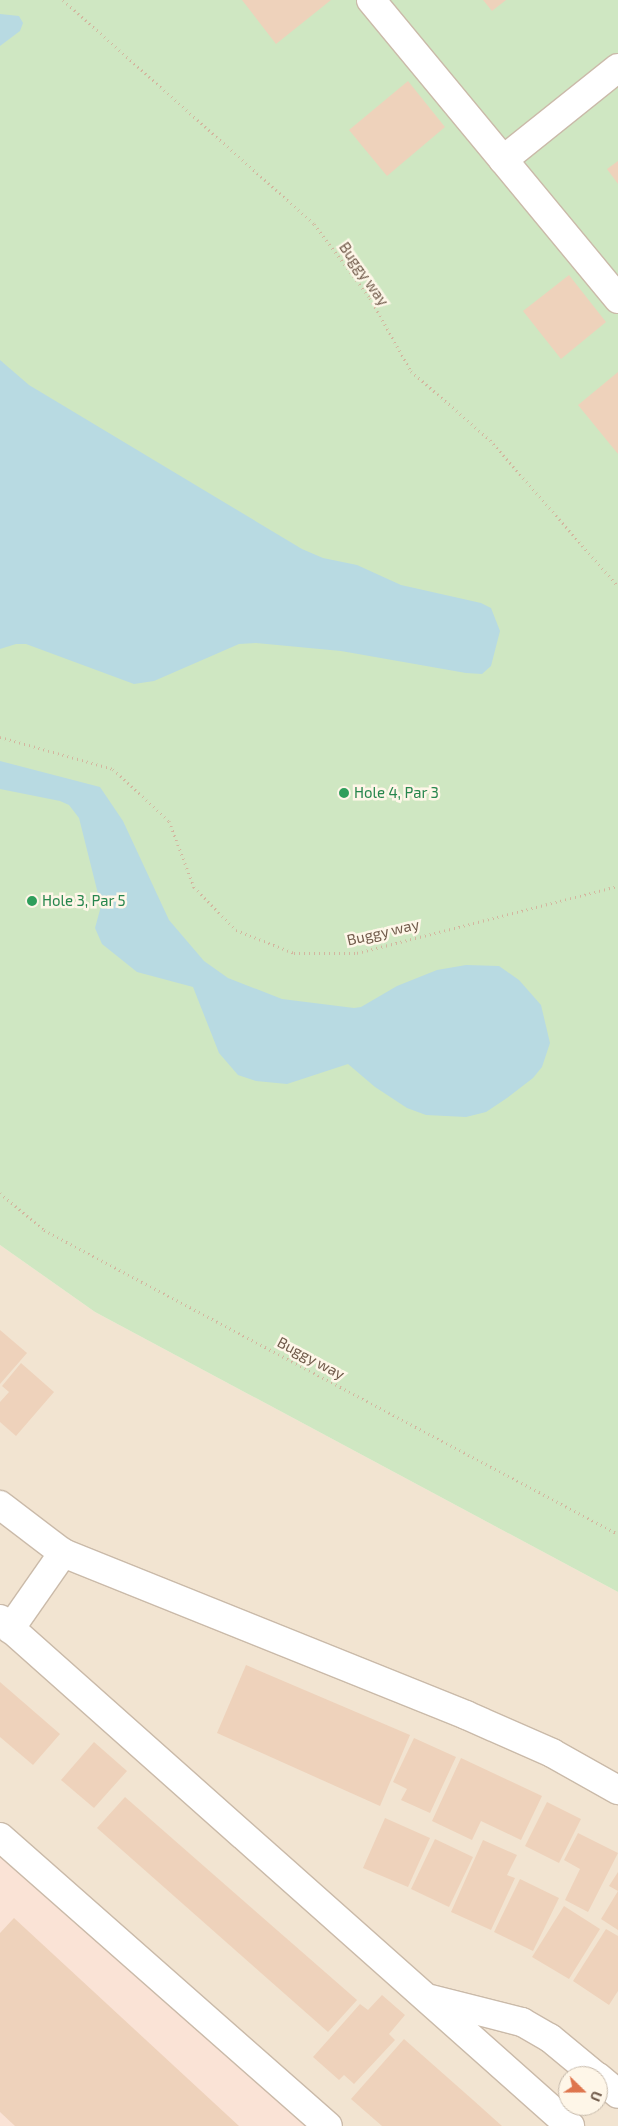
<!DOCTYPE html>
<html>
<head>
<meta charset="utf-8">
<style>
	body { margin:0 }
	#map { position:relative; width:618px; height:2126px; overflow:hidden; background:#fbf2e2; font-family:"Exo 2",sans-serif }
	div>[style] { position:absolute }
	.residential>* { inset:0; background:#f2e4d1 }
	.commercial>* { inset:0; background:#fae3d6 }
	.green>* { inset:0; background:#cfe7c2 }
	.water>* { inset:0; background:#b8dae2 }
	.building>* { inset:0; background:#eed2bb }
	.path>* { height:3px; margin-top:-1.5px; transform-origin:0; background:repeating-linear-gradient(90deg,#d3b69f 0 1px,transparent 0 5px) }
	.roads { filter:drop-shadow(1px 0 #cabaa9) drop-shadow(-1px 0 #cabaa9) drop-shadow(0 1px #cabaa9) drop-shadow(0 -1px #cabaa9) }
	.street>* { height:28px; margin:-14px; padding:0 14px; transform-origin:14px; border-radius:14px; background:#fff }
	.dots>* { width:14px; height:14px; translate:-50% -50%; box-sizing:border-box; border:2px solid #fef6e8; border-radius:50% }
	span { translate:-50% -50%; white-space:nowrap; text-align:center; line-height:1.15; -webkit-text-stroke:5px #fef6e8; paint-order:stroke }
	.street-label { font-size:15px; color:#705a4a }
	.leisure-label { font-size:15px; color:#27864d }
	.left { translate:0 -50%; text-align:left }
	.north { position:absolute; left:558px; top:2066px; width:50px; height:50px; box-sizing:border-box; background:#fef6e8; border:1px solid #c5b8a9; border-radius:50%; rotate:112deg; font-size:14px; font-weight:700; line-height:20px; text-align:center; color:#705a4a }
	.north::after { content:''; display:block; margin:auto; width:18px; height:22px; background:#de754d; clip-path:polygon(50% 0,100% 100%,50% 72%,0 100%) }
</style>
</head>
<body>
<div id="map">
	<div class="residential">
		<i style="clip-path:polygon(evenodd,0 1245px,95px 1312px,618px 1592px,618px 2126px,332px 2126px,0 1829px,0 1245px,568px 2076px,598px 2076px,598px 2106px,568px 2106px,568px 2076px)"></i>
	</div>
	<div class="commercial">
		<i style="clip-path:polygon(0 1831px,318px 2126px,0 2126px)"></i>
	</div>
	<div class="green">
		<i style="clip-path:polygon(0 0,618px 0,618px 1592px,95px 1312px,0 1245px)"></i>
	</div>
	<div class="water">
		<i style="clip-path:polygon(0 14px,19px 16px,23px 23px,20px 31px,0 46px)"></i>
		<i style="clip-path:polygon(0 360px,29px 385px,302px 549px,323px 558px,357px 565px,401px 585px,481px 603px,491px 608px,500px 631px,491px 666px,482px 674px,466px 673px,341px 651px,256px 643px,239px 644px,154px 681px,134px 684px,26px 644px,16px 644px,0 649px)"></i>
		<i style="clip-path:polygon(0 761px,100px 787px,123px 821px,169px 920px,204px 961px,228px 978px,282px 999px,354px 1008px,361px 1007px,397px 986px,437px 970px,466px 965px,499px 966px,519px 980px,541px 1005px,550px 1043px,542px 1067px,533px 1078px,507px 1098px,486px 1112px,466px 1117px,426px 1115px,407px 1108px,375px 1087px,348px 1064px,287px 1084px,256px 1081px,238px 1075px,219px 1053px,193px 987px,137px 972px,102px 944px,95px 928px,101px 906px,79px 818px,69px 805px,60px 801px,0 789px)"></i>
	</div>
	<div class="building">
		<i style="clip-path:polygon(242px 0,331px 0,276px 44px)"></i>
		<i style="clip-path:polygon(483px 0,506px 0,492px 11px)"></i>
		<i style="clip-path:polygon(408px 81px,445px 127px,387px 176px,349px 130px)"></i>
		<i style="clip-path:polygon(618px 161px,618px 184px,607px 169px)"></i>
		<i style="clip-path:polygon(569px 275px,606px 322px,561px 359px,523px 311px)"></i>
		<i style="clip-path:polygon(618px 372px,618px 454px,578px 405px)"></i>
		<i style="clip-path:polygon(0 1330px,27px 1353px,0 1384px)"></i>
		<i style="clip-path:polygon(21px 1363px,54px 1392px,16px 1436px,0 1422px,0 1402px,9px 1392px,2px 1386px)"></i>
		<i style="clip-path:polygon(246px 1665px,410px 1735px,380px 1806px,217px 1733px)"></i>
		<i style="clip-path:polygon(0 1682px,60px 1734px,33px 1765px,0 1737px)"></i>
		<i style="clip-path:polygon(414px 1738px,456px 1757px,430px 1813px,401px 1800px,407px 1789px,393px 1782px)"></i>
		<i style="clip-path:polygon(94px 1742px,127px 1771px,94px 1808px,61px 1780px)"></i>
		<i style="clip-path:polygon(461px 1758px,542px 1796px,521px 1840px,481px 1821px,472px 1840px,432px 1821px)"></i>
		<i style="clip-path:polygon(125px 1797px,357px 2000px,328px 2032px,97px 1828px)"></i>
		<i style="clip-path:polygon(547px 1802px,581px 1819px,559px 1863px,525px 1846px)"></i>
		<i style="clip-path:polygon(385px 1818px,430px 1838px,408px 1887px,363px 1868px)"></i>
		<i style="clip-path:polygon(578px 1833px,618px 1853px,588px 1912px,565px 1900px,580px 1869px,564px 1860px)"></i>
		<i style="clip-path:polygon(435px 1839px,473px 1857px,449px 1907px,411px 1889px)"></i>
		<i style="clip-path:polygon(483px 1840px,517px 1855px,507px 1875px,515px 1878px,491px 1930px,451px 1912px)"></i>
		<i style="clip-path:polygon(618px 1872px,618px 1930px,601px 1919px,618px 1891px,609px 1886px)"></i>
		<i style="clip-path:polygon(520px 1879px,559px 1898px,533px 1951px,494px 1932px)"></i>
		<i style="clip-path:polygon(564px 1906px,600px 1929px,569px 1979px,532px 1957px)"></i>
		<i style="clip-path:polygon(14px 1918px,239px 2126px,15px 2126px,0 2112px,0 1933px)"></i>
		<i style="clip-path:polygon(606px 1929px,618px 1936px,618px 1991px,609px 2005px,573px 1981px)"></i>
		<i style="clip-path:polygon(382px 1995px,405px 2015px,389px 2034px,395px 2040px,354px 2084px,344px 2075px,339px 2080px,313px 2057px,360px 2004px,368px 2010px)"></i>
		<i style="clip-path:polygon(404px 2039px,473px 2100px,502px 2126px,382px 2126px,351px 2099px)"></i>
	</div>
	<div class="path">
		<i style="left:63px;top:0;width:336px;rotate:41.7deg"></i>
		<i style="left:314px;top:224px;width:93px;rotate:52.9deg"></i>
		<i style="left:370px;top:298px;width:84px;rotate:60.7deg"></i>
		<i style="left:411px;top:371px;width:105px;rotate:41.1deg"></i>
		<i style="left:490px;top:440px;width:194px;rotate:48.8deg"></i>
		<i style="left:0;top:737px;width:117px;rotate:15.8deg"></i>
		<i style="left:113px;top:769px;width:76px;rotate:42.9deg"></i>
		<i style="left:169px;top:821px;width:71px;rotate:69.3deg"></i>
		<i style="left:194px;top:887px;width:60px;rotate:45.7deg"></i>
		<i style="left:236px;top:930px;width:62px;rotate:21.6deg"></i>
		<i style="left:294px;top:953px;width:63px"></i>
		<i style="left:357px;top:953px;width:269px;rotate:-14.4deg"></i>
		<i style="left:0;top:1193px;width:57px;rotate:40.1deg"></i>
		<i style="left:44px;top:1230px;width:650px;rotate:27.91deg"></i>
	</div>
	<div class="roads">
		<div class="street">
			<i style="left:371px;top:0;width:388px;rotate:50.4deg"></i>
			<i style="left:503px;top:160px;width:147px;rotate:-38.7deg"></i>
			<i style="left:0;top:1505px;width:79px;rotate:37.3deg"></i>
			<i style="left:63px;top:1553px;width:434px;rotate:21.9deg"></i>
			<i style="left:466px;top:1715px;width:94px;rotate:23.8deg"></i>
			<i style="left:552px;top:1753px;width:76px;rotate:29.3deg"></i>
			<i style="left:0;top:1619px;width:763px;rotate:41.65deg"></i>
			<i style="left:10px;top:1629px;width:93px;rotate:-55.1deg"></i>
			<i style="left:0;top:1837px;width:437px;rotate:41.4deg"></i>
			<i style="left:431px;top:1999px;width:94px;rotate:14.2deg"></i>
			<i style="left:522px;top:2022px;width:32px;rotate:30deg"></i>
			<i style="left:550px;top:2038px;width:60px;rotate:39.6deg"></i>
			<i style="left:598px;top:2077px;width:26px;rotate:40deg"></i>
		</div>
	</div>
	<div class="dots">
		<i style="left:344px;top:793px;background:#2e9e5b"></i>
		<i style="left:32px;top:901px;background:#2e9e5b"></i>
	</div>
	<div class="street-label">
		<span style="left:364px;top:274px;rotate:55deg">Buggy way</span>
		<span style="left:383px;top:932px;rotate:-13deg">Buggy way</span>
		<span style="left:311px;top:1358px;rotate:28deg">Buggy way</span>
	</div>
	<div class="leisure-label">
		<span class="left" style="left:354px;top:793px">Hole 4, Par 3</span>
		<span class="left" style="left:42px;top:901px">Hole 3, Par 5</span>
	</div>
	<div class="north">U</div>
</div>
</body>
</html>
